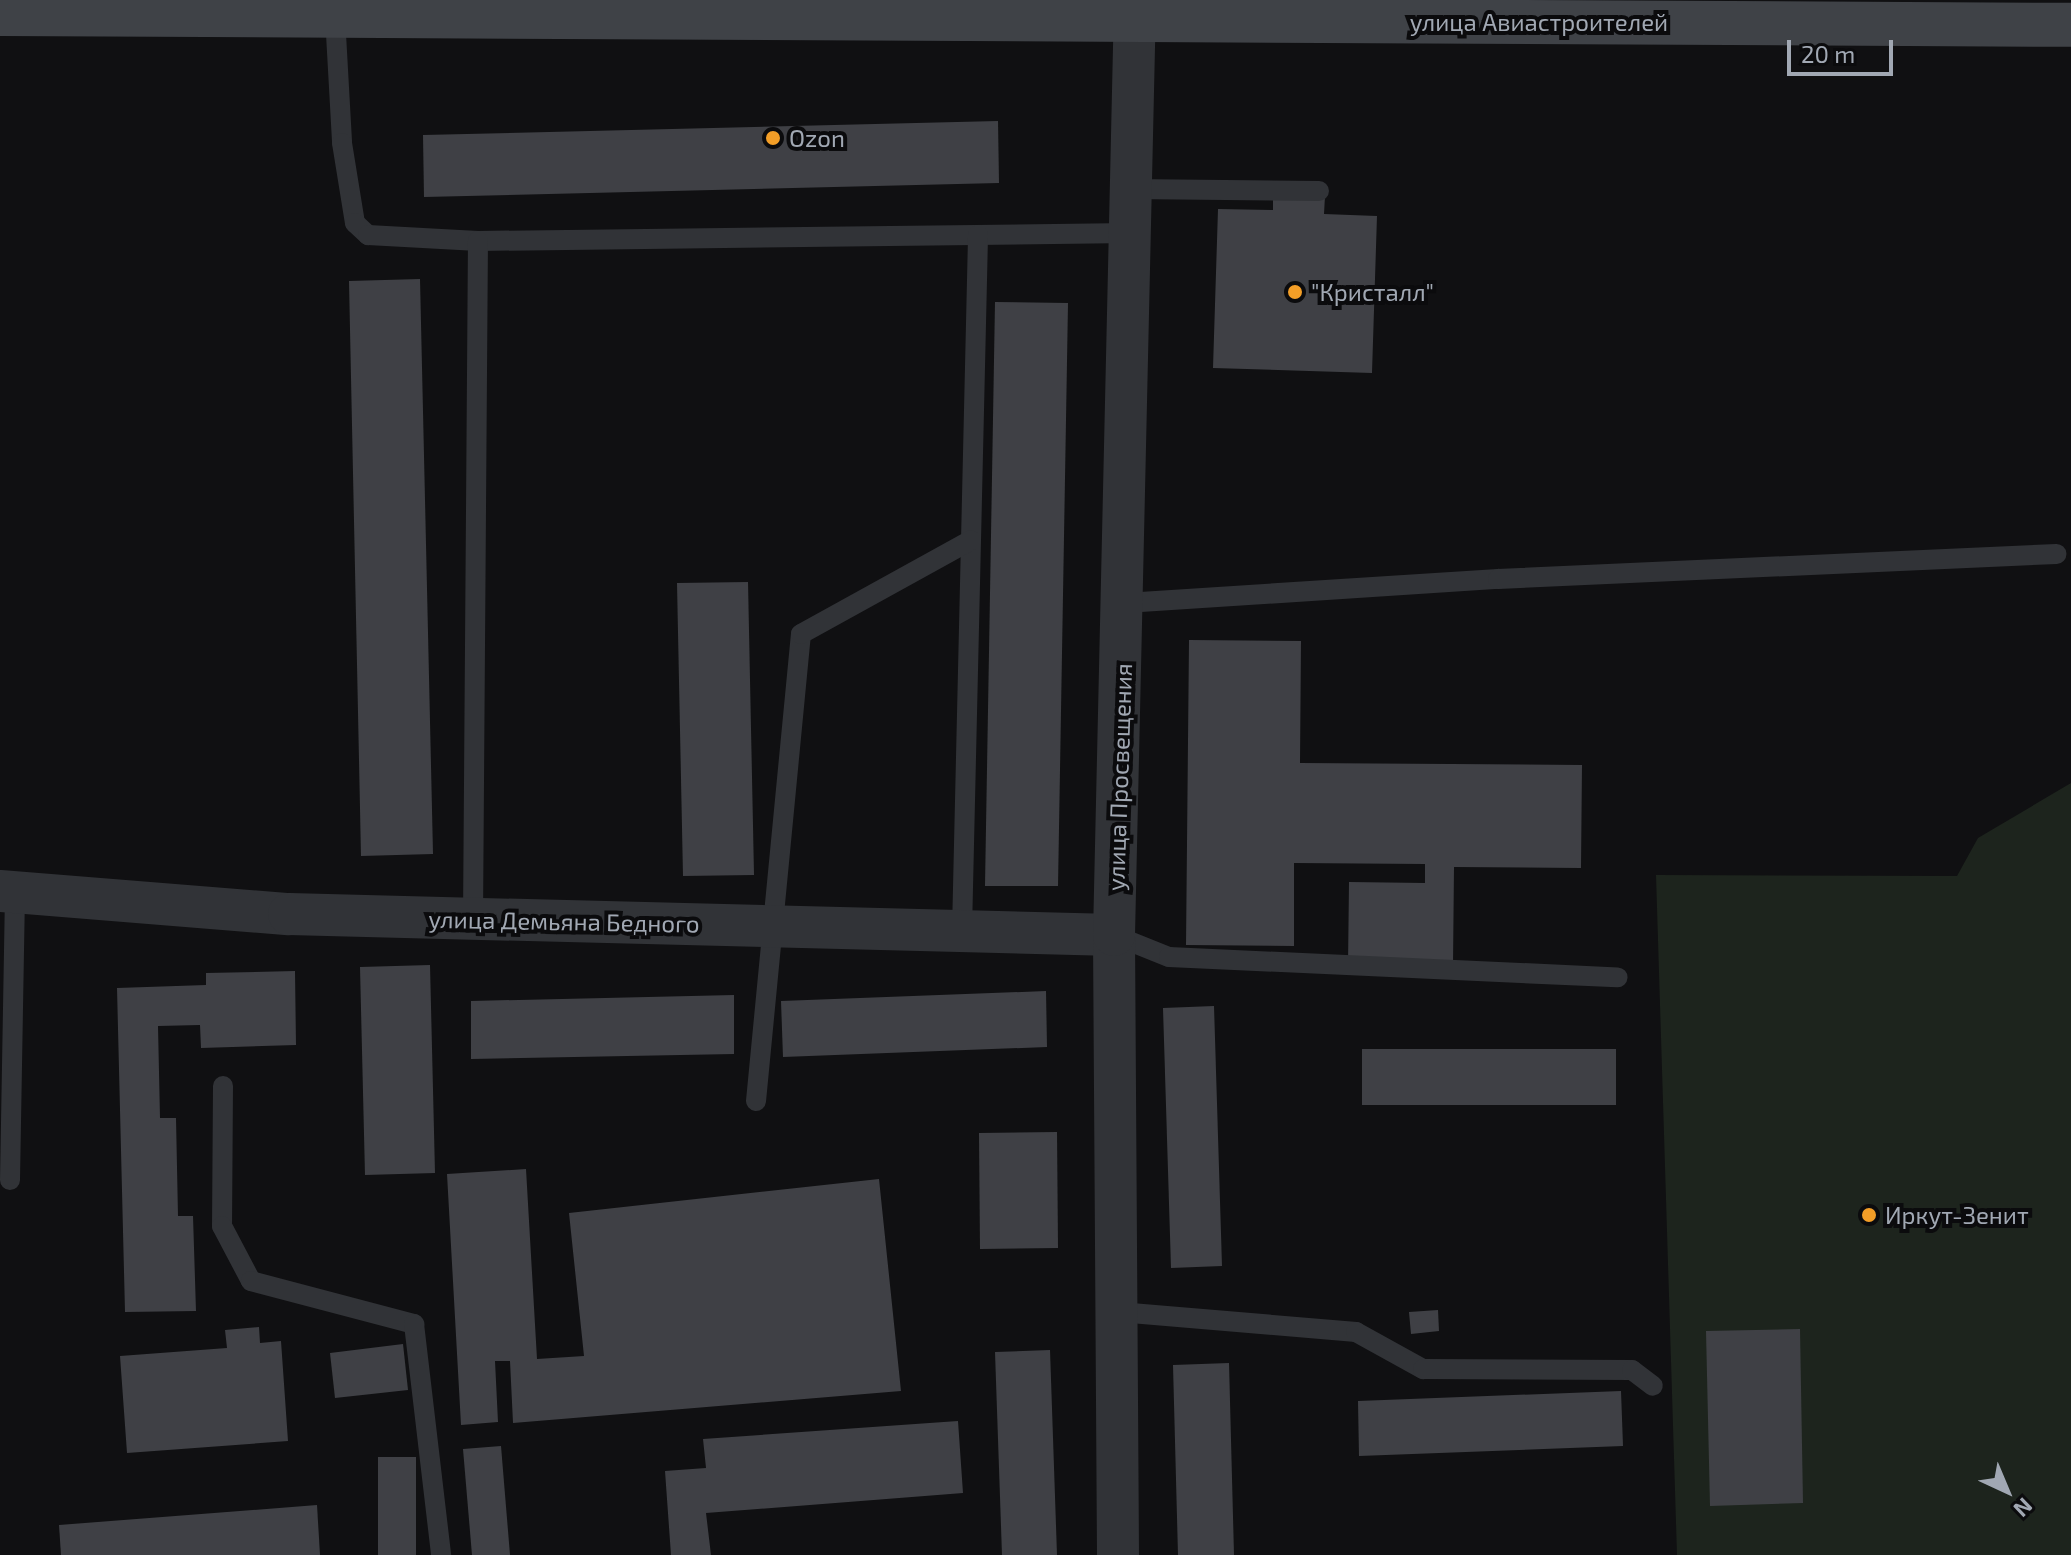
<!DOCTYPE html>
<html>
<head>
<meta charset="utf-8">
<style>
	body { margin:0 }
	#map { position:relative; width:2071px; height:1555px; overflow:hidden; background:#101012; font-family:"Exo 2",sans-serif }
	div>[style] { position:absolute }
	.green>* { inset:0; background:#1d241d }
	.building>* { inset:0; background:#3f4045 }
	.lane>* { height:20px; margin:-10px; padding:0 10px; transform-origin:10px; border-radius:10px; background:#313337 }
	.street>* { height:42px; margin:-21px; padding:0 21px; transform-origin:21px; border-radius:21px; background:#313337 }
	.secondary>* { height:44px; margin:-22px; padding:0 22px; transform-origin:22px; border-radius:22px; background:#3f4247 }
	.dots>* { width:22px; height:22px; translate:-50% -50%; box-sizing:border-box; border:4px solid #0b0b0d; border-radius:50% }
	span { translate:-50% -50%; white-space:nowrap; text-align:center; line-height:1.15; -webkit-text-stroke:8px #0b0b0d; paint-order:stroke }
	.street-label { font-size:24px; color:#a1a8b3 }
	.poi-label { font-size:24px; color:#a1a8b3 }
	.left { translate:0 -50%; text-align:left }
	.north { position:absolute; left:1967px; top:1451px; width:80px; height:80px; -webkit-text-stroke:6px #0b0b0d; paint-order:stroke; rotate:136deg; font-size:22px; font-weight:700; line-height:32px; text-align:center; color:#a1a8b3 }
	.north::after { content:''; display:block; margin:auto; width:28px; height:36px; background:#a1a8b3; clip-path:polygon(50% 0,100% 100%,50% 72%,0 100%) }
	.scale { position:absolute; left:1787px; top:40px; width:106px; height:36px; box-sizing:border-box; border:4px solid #a1a8b3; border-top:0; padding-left:10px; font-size:24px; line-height:28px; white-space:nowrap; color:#a1a8b3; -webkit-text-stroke:6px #0b0b0d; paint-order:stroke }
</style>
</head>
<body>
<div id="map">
	<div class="green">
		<i style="clip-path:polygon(2071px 783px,2071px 1555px,1677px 1555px,1656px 875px,1957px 876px,1978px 838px)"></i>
	</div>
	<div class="building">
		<i style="clip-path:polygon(998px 121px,999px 183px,424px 197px,423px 135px)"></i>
		<i style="clip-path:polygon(1273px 194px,1325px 196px,1324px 214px,1377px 216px,1372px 373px,1213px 368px,1218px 209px,1273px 210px)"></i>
		<i style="clip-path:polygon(420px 279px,433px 854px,361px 856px,349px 281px)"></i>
		<i style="clip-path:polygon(995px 302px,1068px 303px,1058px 886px,985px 886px)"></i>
		<i style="clip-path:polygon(748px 582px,754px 875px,683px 876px,677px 583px)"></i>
		<i style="clip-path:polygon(1189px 640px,1301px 641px,1300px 763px,1582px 765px,1581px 868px,1454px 867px,1453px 965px,1348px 965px,1349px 882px,1425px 883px,1425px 864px,1294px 863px,1294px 946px,1186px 945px)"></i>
		<i style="clip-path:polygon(430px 965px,435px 1173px,365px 1175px,360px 967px)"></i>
		<i style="clip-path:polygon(295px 971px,296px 1045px,201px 1048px,200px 1025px,158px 1026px,160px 1118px,176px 1118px,178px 1216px,193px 1216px,196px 1311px,125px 1312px,117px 988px,206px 985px,206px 973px)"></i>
		<i style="clip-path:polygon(1046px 991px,1047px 1047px,783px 1057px,781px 1001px)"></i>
		<i style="clip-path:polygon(734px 995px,734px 1054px,471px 1059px,471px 1001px)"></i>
		<i style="clip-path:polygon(1214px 1006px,1222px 1266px,1171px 1268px,1163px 1008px)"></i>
		<i style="clip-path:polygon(1362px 1049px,1616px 1049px,1616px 1105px,1362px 1105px)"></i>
		<i style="clip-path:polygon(1057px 1132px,1058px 1248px,980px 1249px,979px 1133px)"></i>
		<i style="clip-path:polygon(526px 1169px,537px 1359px,584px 1356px,569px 1213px,879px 1179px,901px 1391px,513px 1423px,510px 1361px,495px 1361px,498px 1422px,461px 1425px,447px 1174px)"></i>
		<i style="clip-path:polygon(1438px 1310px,1439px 1331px,1411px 1334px,1409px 1312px)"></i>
		<i style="clip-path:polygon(259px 1327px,260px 1343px,281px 1341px,288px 1441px,127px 1453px,120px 1356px,227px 1348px,225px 1330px)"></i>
		<i style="clip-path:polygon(1800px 1329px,1803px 1503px,1710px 1506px,1706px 1331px)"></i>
		<i style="clip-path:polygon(403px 1344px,408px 1390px,335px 1398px,330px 1353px)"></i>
		<i style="clip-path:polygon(1050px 1350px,1057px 1555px,1002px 1555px,995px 1352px)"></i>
		<i style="clip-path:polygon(1229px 1363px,1234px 1555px,1178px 1555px,1173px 1365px)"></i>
		<i style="clip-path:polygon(1621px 1391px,1623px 1446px,1359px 1456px,1358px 1401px)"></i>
		<i style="clip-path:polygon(958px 1421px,963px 1493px,706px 1513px,711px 1555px,671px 1555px,665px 1471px,706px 1468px,703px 1439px)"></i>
		<i style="clip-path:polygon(501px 1446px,510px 1555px,472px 1555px,463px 1449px)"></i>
		<i style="clip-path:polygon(378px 1457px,416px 1457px,416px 1555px,378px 1555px)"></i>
		<i style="clip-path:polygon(317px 1505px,320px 1555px,61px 1555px,59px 1525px)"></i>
	</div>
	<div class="lane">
		<i style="left:335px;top:16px;width:127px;rotate:86.8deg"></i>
		<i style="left:342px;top:143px;width:81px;rotate:80.8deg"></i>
		<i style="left:355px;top:223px;width:18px;rotate:43deg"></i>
		<i style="left:368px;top:235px;width:110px;rotate:3.1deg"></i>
		<i style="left:478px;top:241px;width:653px;rotate:-0.7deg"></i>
		<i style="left:1130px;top:189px;width:189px;rotate:0.6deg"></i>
		<i style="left:1125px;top:603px;width:374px;rotate:-3.7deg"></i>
		<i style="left:1498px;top:579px;width:559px;rotate:-2.57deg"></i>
		<i style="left:473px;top:919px;width:678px;rotate:-89.58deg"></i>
		<i style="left:962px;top:931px;width:696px;rotate:-88.68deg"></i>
		<i style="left:1114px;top:935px;width:59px;rotate:21.8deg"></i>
		<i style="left:1169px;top:957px;width:449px;rotate:2.6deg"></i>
		<i style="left:223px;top:1086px;width:140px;rotate:90.4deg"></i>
		<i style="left:222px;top:1226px;width:62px;rotate:62.2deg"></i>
		<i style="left:251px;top:1281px;width:169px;rotate:14.8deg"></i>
		<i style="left:414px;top:1324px;width:233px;rotate:83.3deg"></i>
		<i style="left:756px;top:1101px;width:469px;rotate:-84.5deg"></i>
		<i style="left:801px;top:634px;width:194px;rotate:-28.9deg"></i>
		<i style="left:10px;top:1180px;width:288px;rotate:-89deg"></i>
		<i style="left:1119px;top:1312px;width:238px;rotate:4.8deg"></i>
		<i style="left:1356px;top:1332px;width:77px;rotate:28.9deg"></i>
		<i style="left:1423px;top:1369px;width:209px;rotate:0.3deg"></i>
		<i style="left:1632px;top:1370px;width:26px;rotate:37deg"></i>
	</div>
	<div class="street">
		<i style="left:0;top:891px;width:290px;rotate:4.6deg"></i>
		<i style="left:289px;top:914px;width:825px;rotate:1.46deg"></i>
		<i style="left:1118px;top:1555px;width:620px;rotate:-90.37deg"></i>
		<i style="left:1114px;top:935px;width:935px;rotate:-88.71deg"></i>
	</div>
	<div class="secondary">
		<i style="left:0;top:14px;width:2071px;rotate:0.3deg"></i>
	</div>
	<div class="dots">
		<i style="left:773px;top:138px;background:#f39e27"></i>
		<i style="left:1295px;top:292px;background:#f39e27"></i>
		<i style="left:1869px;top:1215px;background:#f39e27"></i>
	</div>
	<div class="street-label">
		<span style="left:1539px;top:22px">улица Авиастроителей</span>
		<span style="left:1119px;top:777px;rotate:-88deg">улица Просвещения</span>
		<span style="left:564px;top:921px;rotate:1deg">улица Демьяна Бедного</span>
	</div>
	<div class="poi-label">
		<span class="left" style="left:789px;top:138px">Ozon</span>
		<span class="left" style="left:1311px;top:292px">"Кристалл"</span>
		<span class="left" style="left:1885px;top:1215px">Иркут-Зенит</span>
	</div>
	<div class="north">N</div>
	<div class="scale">20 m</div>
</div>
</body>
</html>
